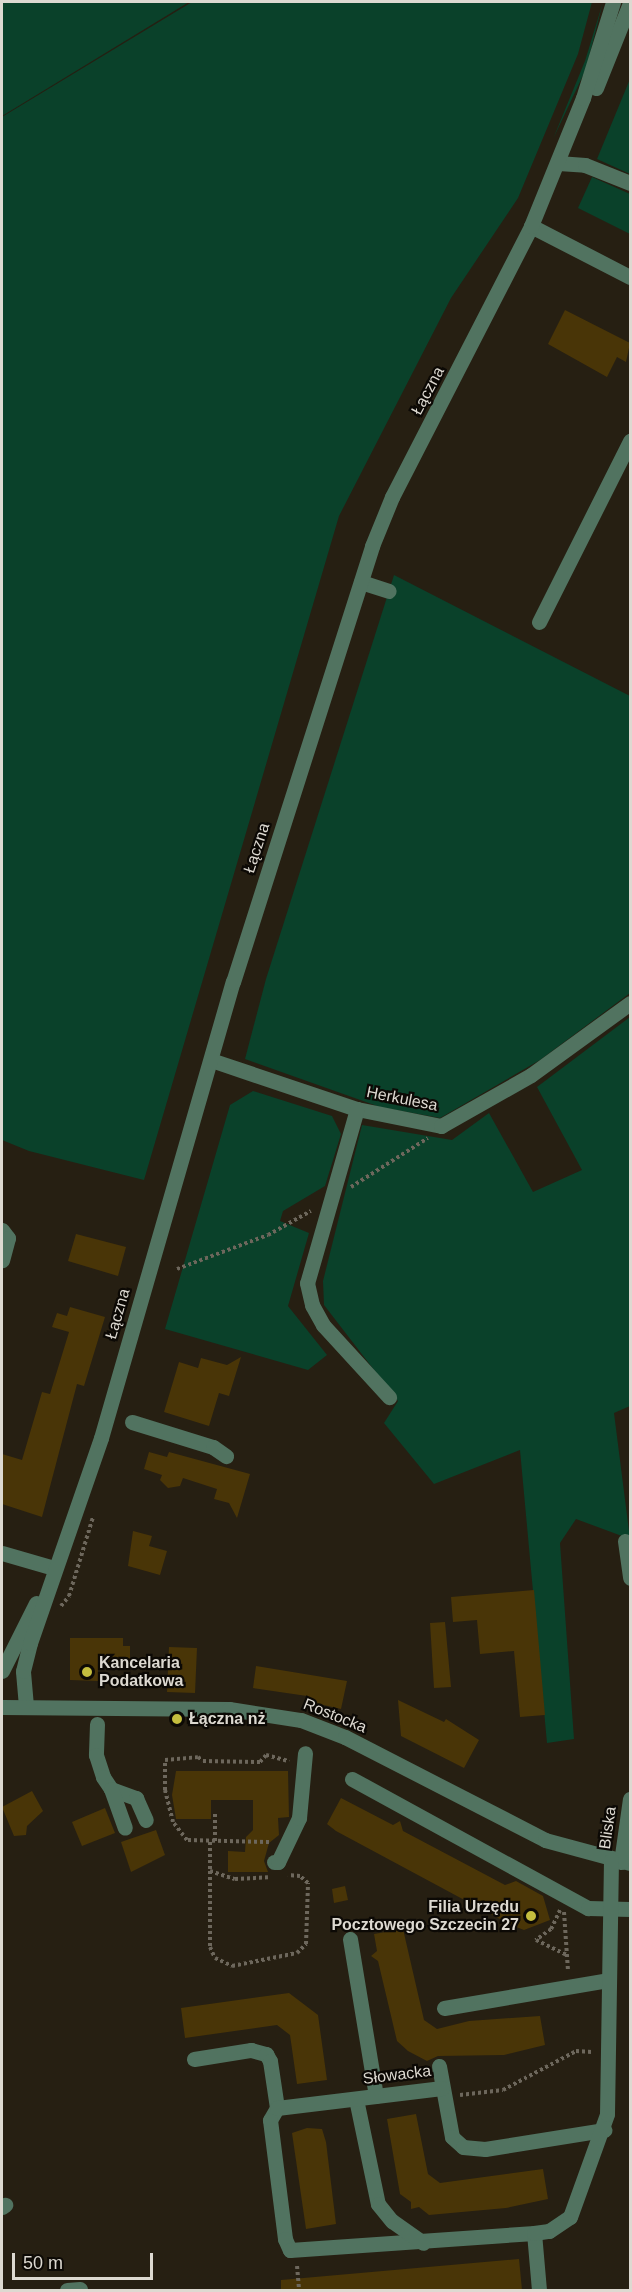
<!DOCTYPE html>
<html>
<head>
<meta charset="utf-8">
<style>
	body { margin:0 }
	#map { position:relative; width:632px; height:2292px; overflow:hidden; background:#261f12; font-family:Helvetica,sans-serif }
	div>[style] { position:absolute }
	.green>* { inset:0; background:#0a412a }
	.building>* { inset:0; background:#493507 }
	.path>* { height:4px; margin-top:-2px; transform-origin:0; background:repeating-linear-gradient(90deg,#6d675c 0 3px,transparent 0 6px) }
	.minor>* { height:15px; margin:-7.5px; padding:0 7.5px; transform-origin:7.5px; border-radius:7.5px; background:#517360 }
	.dots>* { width:16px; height:16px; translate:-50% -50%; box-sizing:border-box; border:3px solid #0c0905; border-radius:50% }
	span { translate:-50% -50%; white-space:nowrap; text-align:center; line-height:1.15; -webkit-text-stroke:4.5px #0c0905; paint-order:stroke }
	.street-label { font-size:16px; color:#ddd9d1 }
	.poi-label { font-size:16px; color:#ddd9d1; font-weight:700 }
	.left { translate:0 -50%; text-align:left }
	.right { translate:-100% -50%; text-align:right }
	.frame { position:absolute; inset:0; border:3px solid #ddd9d1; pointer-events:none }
	.scale { position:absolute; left:12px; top:2253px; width:141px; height:27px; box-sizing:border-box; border:3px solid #ddd9d1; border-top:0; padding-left:8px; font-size:18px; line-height:21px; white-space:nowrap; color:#ddd9d1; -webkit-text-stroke:4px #0c0905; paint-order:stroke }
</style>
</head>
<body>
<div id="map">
	<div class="green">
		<i style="clip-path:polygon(2px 2px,189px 2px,2px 116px)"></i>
		<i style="clip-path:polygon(192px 2px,592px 2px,578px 54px,518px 198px,451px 298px,339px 516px,144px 1180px,29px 1151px,2px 1140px,2px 117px)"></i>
		<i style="clip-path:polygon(603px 2px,586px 69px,553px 139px,585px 61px)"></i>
		<i style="clip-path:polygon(630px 79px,630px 174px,597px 159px)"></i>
		<i style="clip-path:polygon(592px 177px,630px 194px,630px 234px,578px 208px)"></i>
		<i style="clip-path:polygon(394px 575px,630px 696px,630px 993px,540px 1060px,440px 1118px,380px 1107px,245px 1059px,266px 979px)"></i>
		<i style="clip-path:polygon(630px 1017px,630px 1406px,614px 1413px,630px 1539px,576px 1519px,560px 1543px,574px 1739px,547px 1743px,520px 1450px,434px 1484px,384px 1423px,398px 1401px,324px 1305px,323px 1281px,362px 1125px,452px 1140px,489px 1113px,533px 1192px,582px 1170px,537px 1087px)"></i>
		<i style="clip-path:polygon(253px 1091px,332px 1116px,341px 1134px,325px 1186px,283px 1211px,280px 1221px,309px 1233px,288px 1306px,327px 1355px,308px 1370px,165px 1329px,230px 1105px)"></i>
	</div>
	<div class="building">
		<i style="clip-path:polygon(565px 310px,630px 343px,626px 362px,617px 357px,607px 377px,548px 344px)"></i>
		<i style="clip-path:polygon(76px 1234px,126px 1247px,118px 1276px,68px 1261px)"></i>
		<i style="clip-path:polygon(70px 1307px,105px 1317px,84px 1386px,77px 1384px,42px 1517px,2px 1504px,2px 1454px,22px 1460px,42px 1392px,50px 1394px,69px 1332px,52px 1327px,57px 1313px,67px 1316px)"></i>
		<i style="clip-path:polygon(241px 1357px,229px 1396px,219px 1393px,209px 1426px,164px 1412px,179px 1362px,198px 1368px,201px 1358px,227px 1365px)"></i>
		<i style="clip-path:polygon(149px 1452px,167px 1457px,169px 1452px,250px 1474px,237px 1518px,229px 1503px,214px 1499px,217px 1489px,183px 1478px,180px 1486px,168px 1488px,160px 1480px,162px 1475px,144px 1469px)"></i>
		<i style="clip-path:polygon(133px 1531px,152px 1536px,149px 1546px,167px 1551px,160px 1575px,128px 1566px)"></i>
		<i style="clip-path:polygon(534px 1590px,545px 1715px,520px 1717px,514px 1651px,480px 1654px,477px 1620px,453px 1622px,451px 1597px)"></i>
		<i style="clip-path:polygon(445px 1622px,451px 1687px,434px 1688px,430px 1623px)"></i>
		<i style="clip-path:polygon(70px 1638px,123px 1638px,123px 1646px,130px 1646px,130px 1662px,98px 1662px,98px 1681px,70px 1680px)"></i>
		<i style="clip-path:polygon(169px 1647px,197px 1648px,195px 1693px,167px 1692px)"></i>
		<i style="clip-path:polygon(256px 1666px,347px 1681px,341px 1709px,306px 1701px,307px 1696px,253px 1688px)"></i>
		<i style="clip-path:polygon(398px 1700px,444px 1722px,446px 1719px,479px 1740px,464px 1768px,401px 1736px)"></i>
		<i style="clip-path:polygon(176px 1771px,288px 1771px,289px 1817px,278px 1818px,279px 1835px,269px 1843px,264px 1861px,268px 1872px,228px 1872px,228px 1851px,245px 1852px,246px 1837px,253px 1830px,253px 1800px,211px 1800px,211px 1819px,176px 1819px,172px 1795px)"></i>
		<i style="clip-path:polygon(32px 1791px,43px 1811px,27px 1826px,26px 1835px,14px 1836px,2px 1807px)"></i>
		<i style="clip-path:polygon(341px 1798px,393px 1825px,400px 1821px,403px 1831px,505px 1885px,516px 1881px,543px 1896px,550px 1920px,524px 1930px,511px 1925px,336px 1831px,327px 1824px)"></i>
		<i style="clip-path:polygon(105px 1808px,115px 1833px,82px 1846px,72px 1822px)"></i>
		<i style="clip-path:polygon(156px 1830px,165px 1855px,131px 1872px,121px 1842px)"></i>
		<i style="clip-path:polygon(345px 1886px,348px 1900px,334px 1903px,332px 1889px)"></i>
		<i style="clip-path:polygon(403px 1929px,424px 2020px,437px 2029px,469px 2021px,540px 2016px,545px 2045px,504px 2055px,438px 2056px,427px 2061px,408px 2051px,397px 2041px,378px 1961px,371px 1956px,377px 1951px,374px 1934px)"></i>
		<i style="clip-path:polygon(289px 1993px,318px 2015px,327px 2080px,297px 2084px,290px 2035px,277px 2025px,185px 2038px,181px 2008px)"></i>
		<i style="clip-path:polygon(416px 2114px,428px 2174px,440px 2183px,543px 2169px,548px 2199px,506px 2208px,429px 2215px,419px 2207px,411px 2209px,411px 2202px,400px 2194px,387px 2119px)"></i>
		<i style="clip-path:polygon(307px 2128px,322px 2129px,326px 2142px,336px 2224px,306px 2229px,292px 2133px)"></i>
		<i style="clip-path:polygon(519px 2259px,522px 2290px,281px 2290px,281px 2280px)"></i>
	</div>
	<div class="path">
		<i style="left:351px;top:1187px;width:91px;rotate:-32.5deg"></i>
		<i style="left:177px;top:1269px;width:97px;rotate:-20.5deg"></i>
		<i style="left:268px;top:1235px;width:49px;rotate:-29.2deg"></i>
		<i style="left:61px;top:1606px;width:13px;rotate:-51deg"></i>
		<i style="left:69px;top:1596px;width:83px;rotate:-73.1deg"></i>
		<i style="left:215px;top:1841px;width:30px;rotate:-90deg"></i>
		<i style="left:210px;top:1842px;width:29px;rotate:90deg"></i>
		<i style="left:210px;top:1871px;width:26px;rotate:18deg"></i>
		<i style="left:235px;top:1879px;width:33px;rotate:-3deg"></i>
		<i style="left:269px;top:1842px;width:82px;rotate:-178.6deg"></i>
		<i style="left:187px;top:1840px;width:23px;rotate:-128deg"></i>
		<i style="left:173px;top:1822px;width:33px;rotate:-104deg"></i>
		<i style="left:165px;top:1790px;width:30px;rotate:-90deg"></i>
		<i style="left:165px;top:1760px;width:33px;rotate:-5deg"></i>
		<i style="left:198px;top:1757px;width:6px;rotate:39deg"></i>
		<i style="left:203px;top:1761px;width:57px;rotate:1deg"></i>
		<i style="left:260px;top:1762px;width:9px;rotate:-49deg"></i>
		<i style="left:266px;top:1755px;width:24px;rotate:15deg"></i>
		<i style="left:210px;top:1871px;width:76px;rotate:90deg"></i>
		<i style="left:210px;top:1947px;width:12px;rotate:66deg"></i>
		<i style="left:215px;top:1958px;width:19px;rotate:25deg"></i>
		<i style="left:232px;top:1966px;width:66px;rotate:-11.3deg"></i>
		<i style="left:297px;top:1953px;width:13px;rotate:-45deg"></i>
		<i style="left:306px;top:1944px;width:61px;rotate:-88.1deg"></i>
		<i style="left:308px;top:1883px;width:11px;rotate:-139deg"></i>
		<i style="left:300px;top:1876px;width:12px;rotate:-175deg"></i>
		<i style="left:560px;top:1910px;width:21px;rotate:115deg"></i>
		<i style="left:551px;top:1929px;width:19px;rotate:144deg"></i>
		<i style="left:536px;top:1940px;width:34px;rotate:26deg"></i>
		<i style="left:564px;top:1912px;width:59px;rotate:86.1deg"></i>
		<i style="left:460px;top:2095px;width:43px;rotate:-6.6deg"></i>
		<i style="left:503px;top:2090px;width:83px;rotate:-28.1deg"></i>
		<i style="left:576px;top:2051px;width:16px;rotate:4deg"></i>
		<i style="left:297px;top:2266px;width:24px;rotate:85deg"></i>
	</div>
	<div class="minor">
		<i style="left:596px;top:88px;width:92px;rotate:-68.2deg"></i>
		<i style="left:558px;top:163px;width:27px;rotate:4deg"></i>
		<i style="left:585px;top:165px;width:48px;rotate:21.8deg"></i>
		<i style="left:531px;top:226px;width:111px;rotate:27.3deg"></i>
		<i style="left:361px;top:582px;width:29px;rotate:18deg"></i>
		<i style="left:539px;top:622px;width:203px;rotate:-63.3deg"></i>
		<i style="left:211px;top:1060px;width:154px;rotate:18.6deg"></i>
		<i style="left:357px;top:1109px;width:86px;rotate:11.4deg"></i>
		<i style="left:441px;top:1126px;width:103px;rotate:-29.5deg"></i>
		<i style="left:531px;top:1075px;width:122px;rotate:-36deg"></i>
		<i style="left:357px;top:1109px;width:181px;rotate:106deg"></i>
		<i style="left:307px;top:1283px;width:23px;rotate:77deg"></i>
		<i style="left:312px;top:1305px;width:23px;rotate:61deg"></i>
		<i style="left:323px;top:1325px;width:98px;rotate:47.5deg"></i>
		<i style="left:2px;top:1230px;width:10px;rotate:53deg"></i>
		<i style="left:8px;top:1238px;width:23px;rotate:105deg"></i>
		<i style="left:132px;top:1422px;width:85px;rotate:17.2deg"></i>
		<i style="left:213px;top:1447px;width:16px;rotate:35deg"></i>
		<i style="left:625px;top:1541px;width:37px;rotate:82deg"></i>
		<i style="left:2px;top:1553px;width:54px;rotate:16.1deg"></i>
		<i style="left:2px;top:1671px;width:76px;rotate:-63.4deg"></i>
		<i style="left:26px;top:1706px;width:35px;rotate:-95deg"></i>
		<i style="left:23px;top:1671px;width:29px;rotate:-76deg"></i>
		<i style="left:30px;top:1643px;width:217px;rotate:-70.9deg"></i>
		<i style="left:101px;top:1438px;width:475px;rotate:-73.9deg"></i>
		<i style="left:233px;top:982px;width:458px;rotate:-72.3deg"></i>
		<i style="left:372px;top:546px;width:53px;rotate:-67.8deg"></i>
		<i style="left:392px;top:497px;width:305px;rotate:-62.8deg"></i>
		<i style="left:531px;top:226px;width:138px;rotate:-67.9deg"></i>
		<i style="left:583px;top:98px;width:101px;rotate:-72.6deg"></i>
		<i style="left:2px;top:1707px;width:227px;rotate:0.5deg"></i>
		<i style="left:229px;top:1709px;width:73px;rotate:8.7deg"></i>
		<i style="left:301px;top:1720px;width:47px;rotate:21.1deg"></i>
		<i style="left:345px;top:1737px;width:225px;rotate:27.2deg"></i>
		<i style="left:545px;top:1840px;width:88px;rotate:15.1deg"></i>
		<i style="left:97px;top:1724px;width:31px;rotate:92deg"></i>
		<i style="left:96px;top:1755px;width:23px;rotate:72deg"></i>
		<i style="left:103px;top:1777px;width:14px;rotate:56deg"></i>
		<i style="left:111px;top:1789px;width:27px;rotate:20deg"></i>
		<i style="left:136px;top:1798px;width:24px;rotate:66deg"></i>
		<i style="left:352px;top:1779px;width:269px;rotate:28.7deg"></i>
		<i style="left:588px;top:1908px;width:42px;rotate:1.4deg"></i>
		<i style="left:111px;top:1789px;width:41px;rotate:70.3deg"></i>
		<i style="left:274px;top:1862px;width:4px"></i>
		<i style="left:278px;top:1862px;width:49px;rotate:-64.5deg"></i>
		<i style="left:299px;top:1818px;width:65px;rotate:-84.7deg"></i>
		<i style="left:621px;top:1862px;width:64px;rotate:-81.9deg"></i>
		<i style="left:350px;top:1939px;width:159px;rotate:80.6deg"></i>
		<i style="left:444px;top:2008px;width:166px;rotate:-9.7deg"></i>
		<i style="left:194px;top:2059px;width:58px;rotate:-9deg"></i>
		<i style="left:251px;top:2050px;width:16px;rotate:15deg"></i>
		<i style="left:266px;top:2054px;width:8px;rotate:60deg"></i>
		<i style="left:270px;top:2061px;width:48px;rotate:81.5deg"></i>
		<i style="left:277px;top:2108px;width:14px;rotate:120deg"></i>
		<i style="left:270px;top:2120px;width:120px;rotate:82.8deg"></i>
		<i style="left:285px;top:2239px;width:12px;rotate:66deg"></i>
		<i style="left:290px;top:2250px;width:245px;rotate:-4deg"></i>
		<i style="left:439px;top:2066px;width:72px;rotate:79.6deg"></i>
		<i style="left:452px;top:2137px;width:15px;rotate:42deg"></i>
		<i style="left:463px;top:2147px;width:22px;rotate:5deg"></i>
		<i style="left:485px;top:2149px;width:121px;rotate:-9.1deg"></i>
		<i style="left:356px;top:2099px;width:107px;rotate:78.2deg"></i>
		<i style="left:378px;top:2204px;width:22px;rotate:51deg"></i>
		<i style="left:392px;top:2221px;width:38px;rotate:35deg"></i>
		<i style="left:277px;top:2108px;width:166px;rotate:-6.9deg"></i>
		<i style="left:2px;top:2207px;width:4px;rotate:-34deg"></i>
		<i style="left:67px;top:2290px;width:13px;rotate:-4deg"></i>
		<i style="left:539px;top:2290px;width:57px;rotate:-95deg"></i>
		<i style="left:534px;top:2233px;width:15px;rotate:-8deg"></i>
		<i style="left:549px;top:2231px;width:25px;rotate:-34deg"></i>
		<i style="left:570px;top:2217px;width:109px;rotate:-70.2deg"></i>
		<i style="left:607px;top:2114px;width:254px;rotate:-89.1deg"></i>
	</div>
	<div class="dots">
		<i style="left:87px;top:1672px;background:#c4bd3e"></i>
		<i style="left:177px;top:1719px;background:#c4bd3e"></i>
		<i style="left:531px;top:1916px;background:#c4bd3e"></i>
	</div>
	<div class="street-label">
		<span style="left:428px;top:391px;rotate:-62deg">Łączna</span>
		<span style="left:257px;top:848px;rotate:-72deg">Łączna</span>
		<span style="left:402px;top:1099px;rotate:11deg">Herkulesa</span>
		<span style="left:118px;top:1314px;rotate:-74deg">Łączna</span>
		<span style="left:335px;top:1716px;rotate:22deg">Rostocka</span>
		<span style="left:608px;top:1828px;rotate:-82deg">Bliska</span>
		<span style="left:397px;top:2075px;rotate:-7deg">Słowacka</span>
	</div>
	<div class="poi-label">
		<span class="left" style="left:99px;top:1672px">Kancelaria<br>Podatkowa</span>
		<span class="left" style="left:189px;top:1719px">Łączna nż</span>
		<span class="right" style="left:519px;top:1916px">Filia Urzędu<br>Pocztowego Szczecin 27</span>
	</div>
	<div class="frame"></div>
	<div class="scale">50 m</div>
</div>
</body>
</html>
